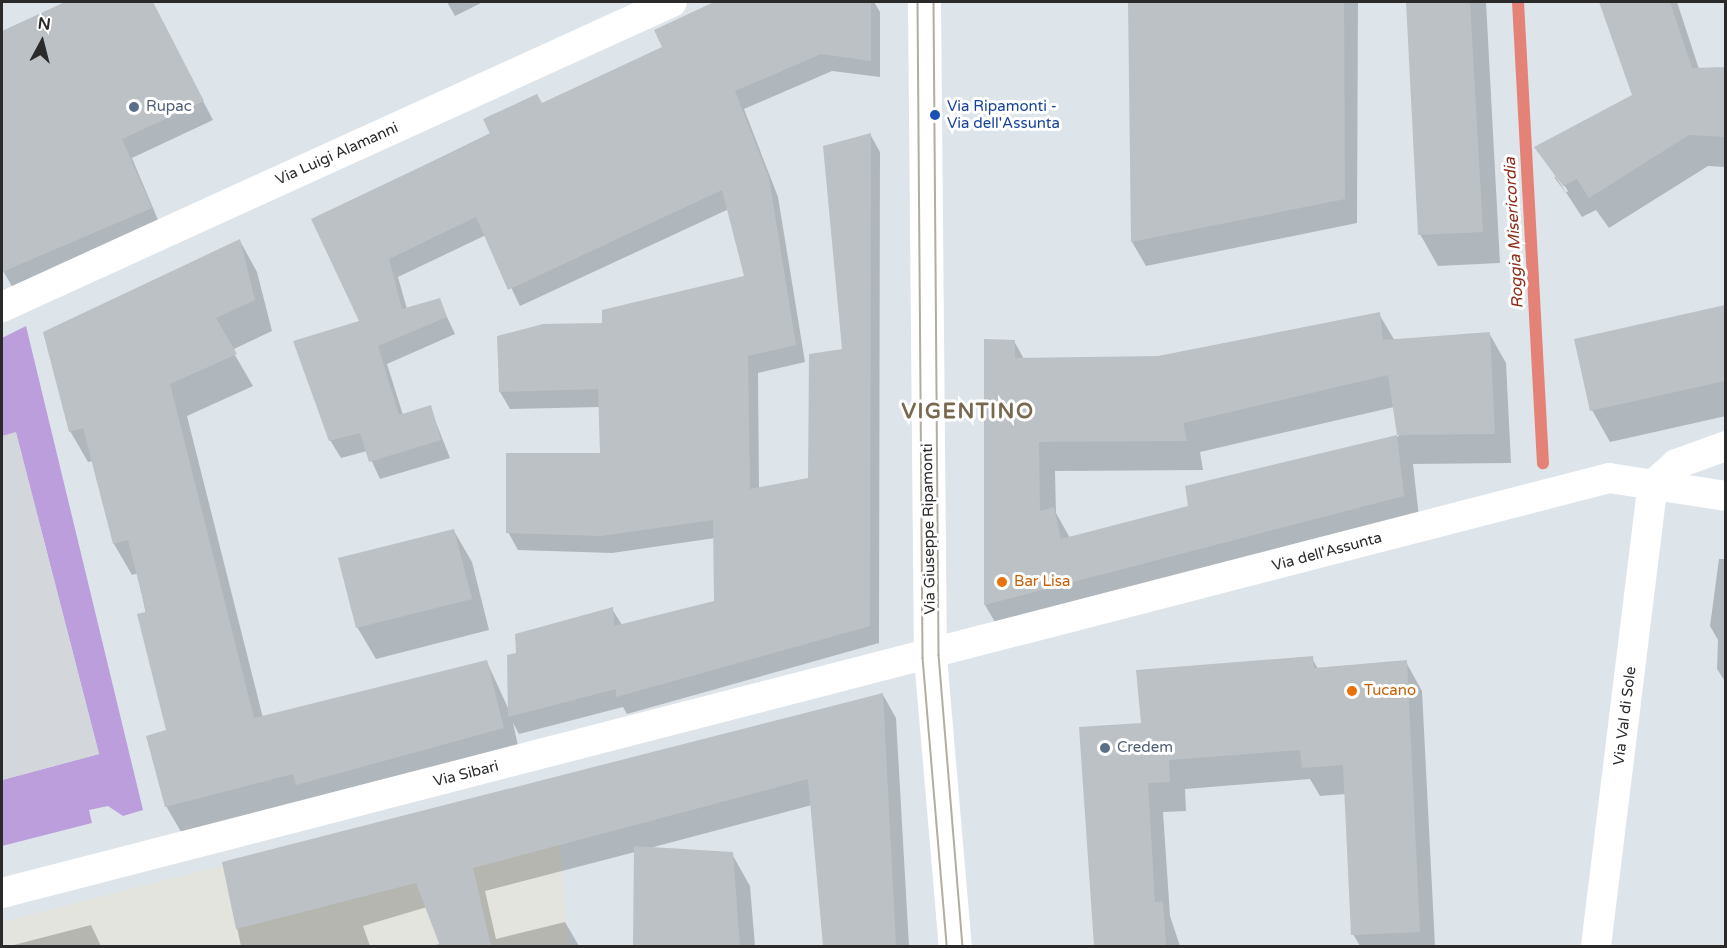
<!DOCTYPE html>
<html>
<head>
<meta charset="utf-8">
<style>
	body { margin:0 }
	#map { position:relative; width:1727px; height:948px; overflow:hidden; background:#dde5eb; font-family:"Varela Round",sans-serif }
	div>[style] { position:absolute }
	.industrial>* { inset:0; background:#e3e4dd }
	.green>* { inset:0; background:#bc9edd }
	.plaza>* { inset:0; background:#d3d7db }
	.shadow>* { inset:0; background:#0003 }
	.stream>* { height:12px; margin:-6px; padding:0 6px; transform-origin:6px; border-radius:6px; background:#e48278 }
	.building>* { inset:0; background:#bcc1c6 }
	.street>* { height:30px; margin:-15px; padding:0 15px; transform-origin:15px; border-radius:15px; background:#fff }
	.secondary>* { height:33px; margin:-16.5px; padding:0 16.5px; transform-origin:16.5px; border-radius:16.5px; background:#fff }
	.tram>* { height:1.5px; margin:-0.75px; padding:0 0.75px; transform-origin:0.75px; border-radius:0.75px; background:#b2ada0 }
	.dots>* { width:16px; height:16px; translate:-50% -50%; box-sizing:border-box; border:3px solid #fff; border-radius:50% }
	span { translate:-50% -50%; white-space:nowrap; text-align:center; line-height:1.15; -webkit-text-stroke:6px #fff; paint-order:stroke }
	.transit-label { font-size:15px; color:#164399 }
	.left { translate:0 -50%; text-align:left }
	.service-label { font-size:15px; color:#4e5e75 }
	.street-label { font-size:15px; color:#2a2a2a }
	.food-label { font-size:15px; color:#c56008 }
	.water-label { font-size:16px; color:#8f2c18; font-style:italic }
	.district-label { font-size:21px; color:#77684e; font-weight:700; letter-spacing:1.5px }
	.frame { position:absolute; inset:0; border:3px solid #2a2a2a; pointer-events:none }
	.north { position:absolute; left:12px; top:12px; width:60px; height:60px; -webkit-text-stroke:4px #fff; paint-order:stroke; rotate:7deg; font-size:16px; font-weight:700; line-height:24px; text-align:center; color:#2a2a2a }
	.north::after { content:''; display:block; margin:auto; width:21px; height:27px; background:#2a2a2a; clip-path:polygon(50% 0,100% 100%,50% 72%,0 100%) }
</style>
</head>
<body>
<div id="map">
	<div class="industrial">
		<i style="clip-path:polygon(555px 780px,568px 946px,2px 946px,2px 922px)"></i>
	</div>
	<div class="green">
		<i style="clip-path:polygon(26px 326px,143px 810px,123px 816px,108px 806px,89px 810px,92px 823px,2px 846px,2px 780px,99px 754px,16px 433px,2px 436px,2px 338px)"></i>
	</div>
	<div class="plaza">
		<i style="clip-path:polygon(16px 432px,99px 754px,2px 780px,2px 436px)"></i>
	</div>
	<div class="shadow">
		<i style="clip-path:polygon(68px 2px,151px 2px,213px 120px,132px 158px,161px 227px,14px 290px,2px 269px,2px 33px)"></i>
		<i style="clip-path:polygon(447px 2px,483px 2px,455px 16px)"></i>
		<i style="clip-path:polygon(717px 2px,874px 2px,880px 12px,880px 77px,832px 71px,744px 109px,778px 197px,805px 362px,758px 373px,759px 489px,809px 480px,844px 351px,870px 134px,880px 152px,879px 643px,627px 714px,623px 707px,519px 734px,513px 723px,521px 759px,184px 837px,166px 806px,168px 731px,138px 573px,132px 575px,114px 544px,93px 461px,88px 462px,70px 431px,240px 241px,257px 272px,272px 331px,232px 350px,253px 386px,187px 416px,263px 718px,487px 662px,508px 708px,518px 654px,612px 609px,622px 625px,715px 602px,715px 538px,612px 553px,518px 550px,508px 532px,601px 454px,600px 407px,510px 409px,500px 392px,604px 324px,746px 277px,729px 209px,520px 306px,486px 235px,398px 277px,407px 309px,439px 300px,455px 334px,387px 364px,403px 415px,430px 407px,450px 458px,380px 479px,367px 451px,341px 458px,330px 440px,362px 322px,313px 220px,664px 48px,656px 30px)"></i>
		<i style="clip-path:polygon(1129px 2px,1358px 2px,1357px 223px,1146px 266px,1132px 242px)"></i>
		<i style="clip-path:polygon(1407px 2px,1486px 2px,1500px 263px,1438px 266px,1420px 234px)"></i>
		<i style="clip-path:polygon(evenodd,1601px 2px,1677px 2px,1699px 69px,1726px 69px,1726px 167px,1708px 166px,1609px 228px,1596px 210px,1582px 217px,1537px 148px,1634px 96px,1601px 2px,1554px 177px,1558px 177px,1568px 191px,1566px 193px,1554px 177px)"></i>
		<i style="clip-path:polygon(1726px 306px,1726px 416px,1610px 442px,1592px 410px,1576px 340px)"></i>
		<i style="clip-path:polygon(evenodd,1379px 314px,1395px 341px,1489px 333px,1506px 363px,1511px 463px,1413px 464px,1420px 526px,1002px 634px,985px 605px,1014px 341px,1024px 359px,1158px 358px,1379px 314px,1394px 407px,1399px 436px,1187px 487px,1190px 507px,1070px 538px,1056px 513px,1055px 471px,1203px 470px,1200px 452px,1394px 407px)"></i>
		<i style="clip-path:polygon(454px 531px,472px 562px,489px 630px,376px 659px,357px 627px)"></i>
		<i style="clip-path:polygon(1719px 559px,1726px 559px,1726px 683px,1717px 669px,1718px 640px,1710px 626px)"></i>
		<i style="clip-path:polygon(1312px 658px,1318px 669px,1406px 662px,1422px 691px,1435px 946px,1360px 946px,1353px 934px,1346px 794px,1320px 796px,1310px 779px,1185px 789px,1186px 811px,1163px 812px,1170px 916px,1180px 946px,1095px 946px,1081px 728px,1143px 725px)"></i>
		<i style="clip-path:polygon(883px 695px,896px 718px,909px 946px,824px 946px,812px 805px,650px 848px,732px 854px,750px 886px,755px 946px,635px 946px,635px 852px,485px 891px,496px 939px,565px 922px,579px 946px,430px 946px,440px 944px,427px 907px,363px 926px,370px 946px,241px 946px,223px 863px)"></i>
		<i style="clip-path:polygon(91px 925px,101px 946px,10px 946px)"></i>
	</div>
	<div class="stream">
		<i style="left:1518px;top:2px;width:462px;rotate:86.9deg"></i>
	</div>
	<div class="building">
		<i style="clip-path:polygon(65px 2px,153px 2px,204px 101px,122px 139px,152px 208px,2px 272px,2px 31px)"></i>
		<i style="clip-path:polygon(714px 2px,871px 2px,871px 61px,821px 54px,735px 91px,769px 178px,796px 345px,748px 356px,750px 489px,808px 478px,809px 354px,842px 349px,823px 146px,871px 133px,870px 626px,616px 697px,616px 689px,508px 717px,507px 655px,516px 653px,515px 634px,613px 607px,614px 626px,714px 601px,713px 520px,601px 536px,506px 533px,506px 453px,600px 453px,598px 389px,499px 392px,497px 336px,543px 324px,602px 323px,602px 310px,744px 276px,722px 190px,508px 290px,476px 217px,389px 259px,402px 309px,440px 298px,447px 317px,378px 346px,399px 415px,431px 405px,441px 440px,369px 462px,360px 433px,329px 441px,293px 341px,359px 321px,311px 219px,490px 134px,483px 119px,537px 94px,542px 103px,662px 47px,654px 30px)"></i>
		<i style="clip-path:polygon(1128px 2px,1344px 2px,1345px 199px,1131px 242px)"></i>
		<i style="clip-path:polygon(1406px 2px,1470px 2px,1483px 232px,1418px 235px)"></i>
		<i style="clip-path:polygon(1599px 2px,1670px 2px,1692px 68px,1725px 67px,1725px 137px,1689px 135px,1589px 198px,1577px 179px,1563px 186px,1534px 147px,1632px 95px)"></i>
		<i style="clip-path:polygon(240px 239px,255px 300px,216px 318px,237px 354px,170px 384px,254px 718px,487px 660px,504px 728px,296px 785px,293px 774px,165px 807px,146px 736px,166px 730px,137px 614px,146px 612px,128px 540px,113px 544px,83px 428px,69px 432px,43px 332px)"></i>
		<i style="clip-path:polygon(1725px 305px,1725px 381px,1590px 411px,1574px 339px)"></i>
		<i style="clip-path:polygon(evenodd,1380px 312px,1383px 340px,1490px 332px,1495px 434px,1397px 435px,1404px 496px,984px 605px,984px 339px,1015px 340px,1015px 358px,1158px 356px,1380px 312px,1388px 375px,1397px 435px,1185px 486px,1188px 506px,1061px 539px,1054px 507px,1040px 511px,1039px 442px,1187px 441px,1183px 423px,1388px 375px)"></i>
		<i style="clip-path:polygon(454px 529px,472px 599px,356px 628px,338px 558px)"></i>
		<i style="clip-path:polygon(1313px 656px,1314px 668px,1407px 660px,1420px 932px,1351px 935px,1343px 765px,1302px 768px,1300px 750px,1169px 760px,1170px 782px,1148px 783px,1155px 902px,1163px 901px,1166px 946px,1094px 946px,1079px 727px,1141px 723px,1136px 670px)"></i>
		<i style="clip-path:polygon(883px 693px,896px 946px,823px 946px,808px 779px,473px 868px,491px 946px,440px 946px,416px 883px,236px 929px,222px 862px)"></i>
		<i style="clip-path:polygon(634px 846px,733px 852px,740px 946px,633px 946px)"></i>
	</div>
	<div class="street">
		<i style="left:2px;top:307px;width:736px;rotate:-24.48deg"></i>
		<i style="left:1653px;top:485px;width:31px;rotate:-42deg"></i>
		<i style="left:1676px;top:464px;width:53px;rotate:-19.8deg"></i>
		<i style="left:2px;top:893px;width:1660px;rotate:-14.48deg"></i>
		<i style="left:1609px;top:478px;width:118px;rotate:8.7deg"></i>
		<i style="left:1596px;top:946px;width:465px;rotate:-83deg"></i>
	</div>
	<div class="secondary">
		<i style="left:924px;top:2px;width:655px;rotate:89.48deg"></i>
		<i style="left:930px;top:657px;width:290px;rotate:85.1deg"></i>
	</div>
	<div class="tram">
		<i style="left:918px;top:2px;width:656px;rotate:89.56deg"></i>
		<i style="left:923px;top:658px;width:289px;rotate:85.2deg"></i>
		<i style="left:934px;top:2px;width:653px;rotate:89.56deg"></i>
		<i style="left:939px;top:655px;width:292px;rotate:85.3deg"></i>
	</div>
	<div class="dots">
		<i style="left:134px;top:107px;background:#5c6f8a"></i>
		<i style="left:935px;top:115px;background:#1a4fb4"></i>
		<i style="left:1002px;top:582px;background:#e8710a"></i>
		<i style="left:1352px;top:691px;background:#e8710a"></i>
		<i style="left:1105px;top:748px;background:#5c6f8a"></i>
	</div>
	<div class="transit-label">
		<span class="left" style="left:947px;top:115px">Via Ripamonti -<br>Via dell'Assunta</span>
	</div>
	<div class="service-label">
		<span class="left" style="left:146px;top:107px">Rupac</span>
		<span class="left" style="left:1117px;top:748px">Credem</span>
	</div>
	<div class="street-label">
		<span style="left:337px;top:154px;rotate:-24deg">Via Luigi Alamanni</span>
		<span style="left:929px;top:529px;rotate:-91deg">Via Giuseppe Ripamonti</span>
		<span style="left:1327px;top:552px;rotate:-15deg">Via dell'Assunta</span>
		<span style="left:1625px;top:716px;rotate:-83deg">Via Val di Sole</span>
		<span style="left:466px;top:774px;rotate:-14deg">Via Sibari</span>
	</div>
	<div class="food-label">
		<span class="left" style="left:1014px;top:582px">Bar Lisa</span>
		<span class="left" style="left:1364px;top:691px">Tucano</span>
	</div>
	<div class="water-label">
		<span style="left:1514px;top:233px;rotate:-93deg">Roggia Misericordia</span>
	</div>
	<div class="district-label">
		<span style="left:968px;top:412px">VIGENTINO</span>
	</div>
	<div class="frame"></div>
	<div class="north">N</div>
</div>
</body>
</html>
